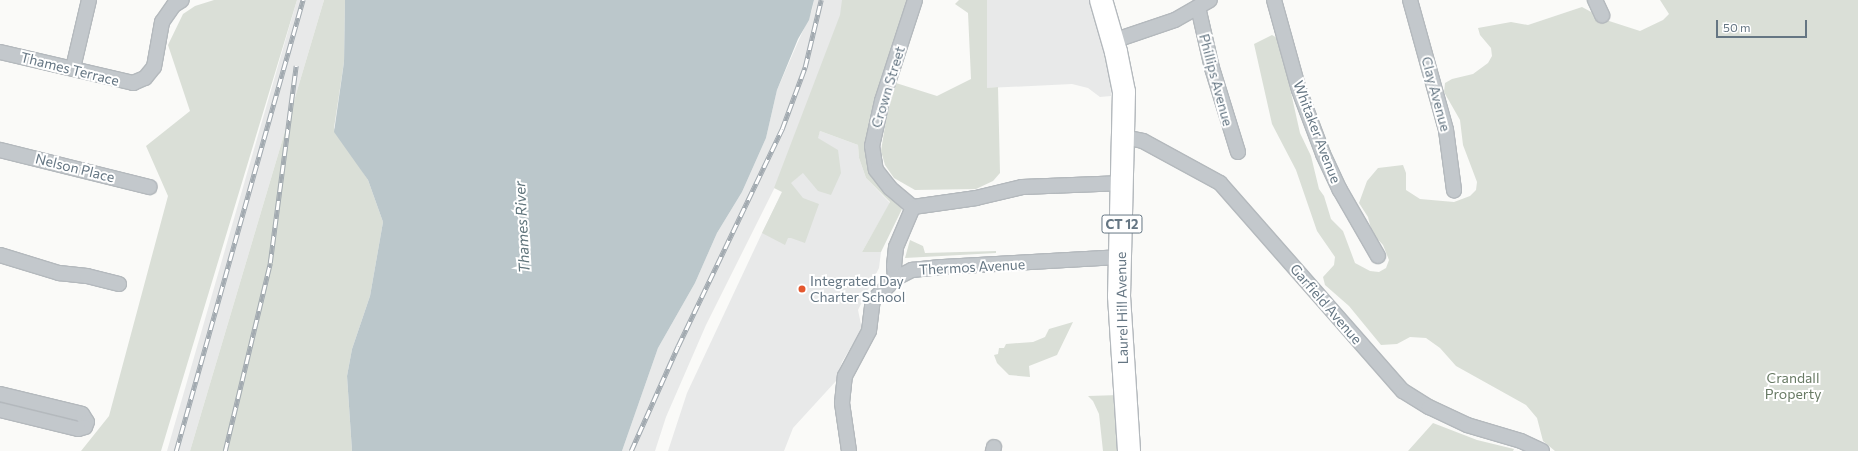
<!DOCTYPE html>
<html>
<head>
<meta charset="utf-8">
<style>
	body { margin:0 }
	#map { position:relative; width:1858px; height:451px; overflow:hidden; background:#fafaf8; font-family:Commissioner,sans-serif }
	div>[style] { position:absolute }
	.built>* { inset:0; background:#e8e9e9 }
	.green>* { inset:0; background:#dadfd7 }
	.water>* { inset:0; background:#bbc7cb }
	.roads { filter:drop-shadow(1px 0 #b4b9bd) drop-shadow(-1px 0 #b4b9bd) drop-shadow(0 1px #b4b9bd) drop-shadow(0 -1px #b4b9bd) }
	.street>* { height:14px; margin:-7px; padding:0 7px; transform-origin:7px; border-radius:7px; background:#c3c8cc }
	.highway>* { height:22px; margin:-11px; padding:0 11px; transform-origin:11px; border-radius:11px; background:#fff }
	.rail>* { height:4.5px; margin-top:-2.25px; transform-origin:0; background:repeating-linear-gradient(90deg,#fff 0 9px,#a2aab0 0 18px); box-sizing:border-box; border-block:1px solid #a2aab0 }
	.dots>* { width:11px; height:11px; translate:-50% -50%; box-sizing:border-box; border:2px solid #fff; border-radius:50% }
	span { translate:-50% -50%; white-space:nowrap; text-align:center; line-height:1.15; -webkit-text-stroke:4px #fff; paint-order:stroke }
	.shield-label span { padding:1px 3px; background:#fff; border:1px solid; border-radius:3px; -webkit-text-stroke-width:0 }
	.shield-label { font-size:13px; color:#657683; font-weight:700 }
	.street-label { font-size:14px; color:#657683 }
	.poi-label { font-size:14px; color:#657683 }
	.left { translate:0 -50%; text-align:left }
	.park-label { font-size:14px; color:#687a64 }
	.water-label { font-size:15px; color:#60757c; font-style:italic }
	.scale { position:absolute; left:1716px; top:20px; width:91px; height:18px; box-sizing:border-box; border:2px solid #657683; border-top:0; padding-left:5px; font-size:12px; line-height:14px; white-space:nowrap; color:#657683; -webkit-text-stroke:3px #fff; paint-order:stroke }
</style>
</head>
<body>
<div id="map">
	<div class="built">
		<i style="clip-path:polygon(297px 0,324px 0,190px 451px,167px 451px)"></i>
		<i style="clip-path:polygon(814px 0,848px 0,779px 179px,706px 325px,666px 417px,655px 451px,622px 451px,658px 348px,695px 283px,717px 233px,742px 192px,766px 138px,777px 90px,812px 10px)"></i>
		<i style="clip-path:polygon(987px 0,1091px 0,1110px 67px,1111px 96px,1100px 97px,1088px 88px,1072px 84px,987px 88px)"></i>
		<i style="clip-path:polygon(820px 131px,858px 145px,859px 158px,866px 178px,890px 203px,862px 252px,881px 252px,879px 268px,858px 310px,862px 329px,842px 362px,836px 381px,793px 428px,784px 451px,668px 451px,687px 393px,762px 233px,784px 188px,805px 171px)"></i>
	</div>
	<div class="green">
		<i style="clip-path:polygon(214px 0,297px 0,161px 451px,81px 451px,109px 416px,168px 196px,146px 146px,190px 111px,168px 45px,183px 14px,195px 6px)"></i>
		<i style="clip-path:polygon(324px 0,345px 0,344px 62px,334px 128px,368px 180px,383px 222px,370px 296px,352px 349px,347px 376px,352px 451px,190px 451px)"></i>
		<i style="clip-path:polygon(842px 0,909px 0,868px 140px,892px 198px,902px 209px,881px 252px,862px 252px,890px 202px,866px 178px,859px 158px,858px 145px,820px 131px,818px 138px,838px 150px,841px 173px,831px 195px,818px 191px,803px 173px,791px 183px,803px 198px,819px 204px,805px 243px,791px 238px,788px 238px,785px 245px,762px 233px,782px 192px,774px 188px,840px 15px)"></i>
		<i style="clip-path:polygon(959px 0,987px 0,987px 88px,998px 87px,1000px 173px,993px 181px,976px 189px,915px 190px,894px 178px,885px 165px,881px 151px,889px 101px,896px 83px,937px 96px,971px 79px,968px 13px,955px 4px)"></i>
		<i style="clip-path:polygon(1660px 0,1858px 0,1858px 451px,1555px 451px,1543px 441px,1537px 418px,1526px 405px,1456px 366px,1440px 348px,1426px 338px,1410px 337px,1397px 344px,1381px 345px,1349px 306px,1325px 285px,1323px 277px,1334px 265px,1335px 257px,1317px 231px,1296px 170px,1272px 124px,1254px 44px,1272px 35px,1279px 39px,1300px 133px,1311px 156px,1319px 189px,1324px 196px,1331px 219px,1343px 231px,1355px 263px,1370px 271px,1379px 272px,1386px 268px,1389px 260px,1383px 245px,1372px 233px,1368px 217px,1359px 203px,1367px 181px,1378px 168px,1403px 165px,1406px 173px,1406px 190px,1420px 199px,1454px 202px,1470px 196px,1476px 190px,1477px 182px,1463px 145px,1460px 120px,1444px 92px,1445px 83px,1452px 79px,1473px 74px,1488px 63px,1492px 56px,1491px 48px,1480px 35px,1478px 28px,1511px 22px,1528px 25px,1582px 7px,1606px 20px,1640px 31px,1663px 20px,1669px 14px)"></i>
		<i style="clip-path:polygon(910px 240px,923px 246px,925px 253px,996px 251px,996px 253px,905px 258px)"></i>
		<i style="clip-path:polygon(1073px 322px,1057px 355px,1029px 366px,1030px 377px,1009px 375px,997px 363px,994px 355px,998px 354px,999px 348px,1004px 348px,1006px 344px,1033px 342px,1045px 337px,1049px 329px)"></i>
		<i style="clip-path:polygon(1119px 395px,1123px 451px,1103px 451px,1099px 414px,1093px 401px,1088px 396px)"></i>
		<i style="clip-path:polygon(1433px 423px,1477px 440px,1514px 449px,1513px 451px,1408px 451px)"></i>
	</div>
	<div class="water">
		<i style="clip-path:polygon(345px 0,814px 0,809px 20px,798px 39px,777px 90px,766px 138px,742px 192px,717px 233px,695px 283px,658px 348px,622px 451px,352px 451px,347px 376px,352px 349px,370px 296px,383px 222px,368px 180px,334px 132px,344px 62px)"></i>
	</div>
	<div class="roads">
		<div class="street">
			<i style="left:915px;top:0;width:106px;rotate:108.1deg"></i>
			<i style="left:882px;top:101px;width:46px;rotate:102.5deg"></i>
			<i style="left:872px;top:146px;width:24px;rotate:81deg"></i>
			<i style="left:876px;top:170px;width:23px;rotate:52deg"></i>
			<i style="left:890px;top:188px;width:30px;rotate:40deg"></i>
			<i style="left:913px;top:207px;width:64px;rotate:-8.1deg"></i>
			<i style="left:976px;top:198px;width:47px;rotate:-13.4deg"></i>
			<i style="left:1022px;top:187px;width:102px;rotate:-2.2deg"></i>
			<i style="left:1274px;top:0;width:93px;rotate:74.5deg"></i>
			<i style="left:1299px;top:90px;width:68px;rotate:69.4deg"></i>
			<i style="left:1323px;top:154px;width:40px;rotate:65deg"></i>
			<i style="left:1340px;top:190px;width:76px;rotate:60.1deg"></i>
			<i style="left:1410px;top:0;width:135px;rotate:74.5deg"></i>
			<i style="left:1446px;top:130px;width:61px;rotate:82.4deg"></i>
			<i style="left:1595px;top:0;width:17px;rotate:65deg"></i>
			<i style="left:1198px;top:7px;width:63px;rotate:77.1deg"></i>
			<i style="left:1212px;top:68px;width:88px;rotate:72.8deg"></i>
			<i style="left:1113px;top:41px;width:65px;rotate:-18.7deg"></i>
			<i style="left:1175px;top:20px;width:40px;rotate:-29.7deg"></i>
			<i style="left:0;top:52px;width:137px;rotate:13.1deg"></i>
			<i style="left:133px;top:83px;width:13px;rotate:-23deg"></i>
			<i style="left:145px;top:78px;width:14px;rotate:-51deg"></i>
			<i style="left:154px;top:67px;width:46px;rotate:-79.9deg"></i>
			<i style="left:162px;top:22px;width:21px;rotate:-55deg"></i>
			<i style="left:174px;top:5px;width:9px;rotate:-32deg"></i>
			<i style="left:73px;top:68px;width:70px;rotate:-76.8deg"></i>
			<i style="left:1124px;top:137px;width:19px;rotate:12deg"></i>
			<i style="left:1143px;top:141px;width:88px;rotate:28.6deg"></i>
			<i style="left:1220px;top:183px;width:277px;rotate:48.7deg"></i>
			<i style="left:1403px;top:391px;width:31px;rotate:32deg"></i>
			<i style="left:1429px;top:407px;width:42px;rotate:25.3deg"></i>
			<i style="left:1467px;top:425px;width:56px;rotate:16.5deg"></i>
			<i style="left:1521px;top:441px;width:23px;rotate:25deg"></i>
			<i style="left:0;top:150px;width:154px;rotate:13.9deg"></i>
			<i style="left:0;top:255px;width:62px;rotate:17deg"></i>
			<i style="left:59px;top:273px;width:28px;rotate:6deg"></i>
			<i style="left:87px;top:276px;width:33px;rotate:14deg"></i>
			<i style="left:895px;top:279px;width:13px;rotate:-94deg"></i>
			<i style="left:894px;top:266px;width:19px;rotate:-84deg"></i>
			<i style="left:896px;top:247px;width:43px;rotate:-67deg"></i>
			<i style="left:0;top:394px;width:84px;rotate:13.7deg"></i>
			<i style="left:82px;top:414px;width:9px;rotate:58deg"></i>
			<i style="left:87px;top:422px;width:5px;rotate:112deg"></i>
			<i style="left:85px;top:427px;width:7px;rotate:164deg"></i>
			<i style="left:78px;top:429px;width:80px;rotate:-166.3deg"></i>
			<i style="left:849px;top:451px;width:49px;rotate:-98.3deg"></i>
			<i style="left:842px;top:403px;width:27px;rotate:-84deg"></i>
			<i style="left:845px;top:376px;width:51px;rotate:-61.9deg"></i>
			<i style="left:869px;top:331px;width:31px;rotate:-83deg"></i>
			<i style="left:873px;top:300px;width:34px;rotate:-43deg"></i>
			<i style="left:898px;top:277px;width:16px;rotate:-27deg"></i>
			<i style="left:912px;top:270px;width:29px;rotate:-6deg"></i>
			<i style="left:941px;top:267px;width:179px;rotate:-3.2deg"></i>
			<i style="left:993px;top:451px;width:4px;rotate:-76deg"></i>
		</div>
		<div class="highway">
			<i style="left:1101px;top:0;width:54px;rotate:73.9deg"></i>
			<i style="left:1116px;top:52px;width:41px;rotate:78.7deg"></i>
			<i style="left:1124px;top:92px;width:204px;rotate:91.4deg"></i>
			<i style="left:1119px;top:296px;width:155px;rotate:86.3deg"></i>
		</div>
	</div>
	<div class="rail">
		<i style="left:176px;top:451px;width:469px;rotate:-74.3deg"></i>
		<i style="left:225px;top:451px;width:193px;rotate:-76.5deg"></i>
		<i style="left:270px;top:263px;width:199px;rotate:-82.5deg"></i>
		<i style="left:631px;top:451px;width:115px;rotate:-65.9deg"></i>
		<i style="left:678px;top:346px;width:241px;rotate:-64.4deg"></i>
		<i style="left:782px;top:129px;width:66px;rotate:-69.6deg"></i>
		<i style="left:805px;top:67px;width:69px;rotate:-76.6deg"></i>
	</div>
	<div class="dots">
		<i style="left:802px;top:289px;background:#e4572e"></i>
	</div>
	<div class="shield-label">
		<span style="left:1122px;top:224px">CT 12</span>
	</div>
	<div class="street-label">
		<span style="left:70px;top:69px;rotate:14deg">Thames Terrace</span>
		<span style="left:1216px;top:80px;rotate:75deg">Phillips Avenue</span>
		<span style="left:888px;top:87px;rotate:-73deg">Crown Street</span>
		<span style="left:1436px;top:94px;rotate:75deg">Clay Avenue</span>
		<span style="left:1317px;top:132px;rotate:69deg">Whitaker Avenue</span>
		<span style="left:75px;top:168px;rotate:14deg">Nelson Place</span>
		<span style="left:972px;top:267px;rotate:-3deg">Thermos Avenue</span>
		<span style="left:1326px;top:304px;rotate:49deg">Garfield Avenue</span>
		<span style="left:1122px;top:308px;rotate:-91deg">Laurel Hill Avenue</span>
	</div>
	<div class="poi-label">
		<span class="left" style="left:810px;top:289px">Integrated Day<br>Charter School</span>
	</div>
	<div class="park-label">
		<span style="left:1793px;top:386px">Crandall<br>Property</span>
	</div>
	<div class="water-label">
		<span style="left:522px;top:227px;rotate:-93deg">Thames River</span>
	</div>
	<div class="scale">50 m</div>
</div>
</body>
</html>
